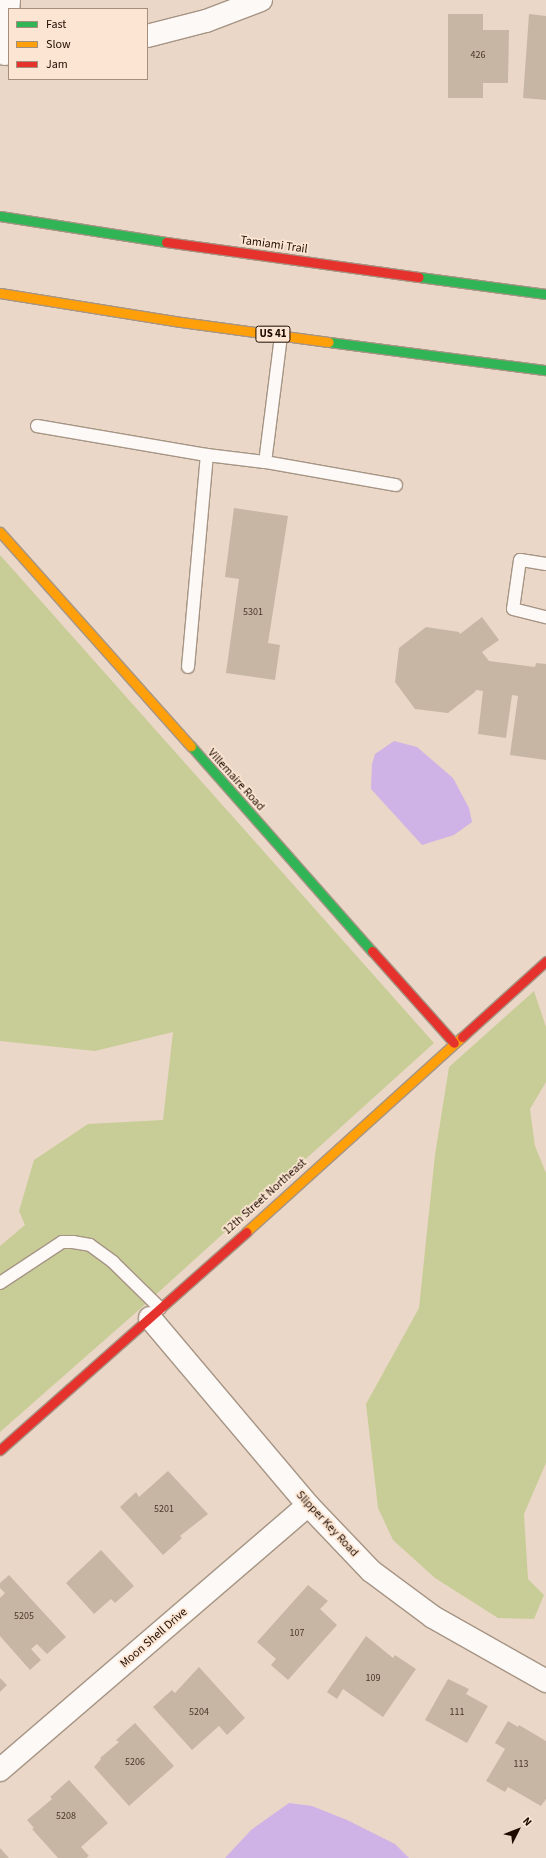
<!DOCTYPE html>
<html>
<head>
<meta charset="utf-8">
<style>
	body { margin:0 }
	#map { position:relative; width:546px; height:1858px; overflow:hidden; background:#ead7c7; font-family:"Source Sans 3",sans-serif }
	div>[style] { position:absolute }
	.green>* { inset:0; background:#c8cd97 }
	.water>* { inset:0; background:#cfb3e6 }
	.building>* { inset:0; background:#c8b6a5 }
	.roads { filter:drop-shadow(1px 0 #a69484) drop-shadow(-1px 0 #a69484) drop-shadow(0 1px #a69484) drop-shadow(0 -1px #a69484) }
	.lane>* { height:12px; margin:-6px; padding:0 6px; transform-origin:6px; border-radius:6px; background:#fcf9f7 }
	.street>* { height:22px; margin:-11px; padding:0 11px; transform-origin:11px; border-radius:11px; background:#fcf9f7 }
	.fast>* { height:9px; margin:-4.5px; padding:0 4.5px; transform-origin:4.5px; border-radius:4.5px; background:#30b455 }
	.slow>* { height:9px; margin:-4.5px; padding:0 4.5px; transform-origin:4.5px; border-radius:4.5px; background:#ff9f0a }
	.jam>* { height:9px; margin:-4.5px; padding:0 4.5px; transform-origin:4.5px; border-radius:4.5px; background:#e5322d }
	span { translate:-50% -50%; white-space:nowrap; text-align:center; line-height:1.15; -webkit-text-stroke:3.5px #fce5d2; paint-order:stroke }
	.number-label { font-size:10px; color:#493629 }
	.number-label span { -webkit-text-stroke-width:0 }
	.shield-label span { padding:1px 3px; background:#fce5d2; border:1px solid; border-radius:3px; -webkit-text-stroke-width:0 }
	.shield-label { font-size:11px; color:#1f0c00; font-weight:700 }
	.street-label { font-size:12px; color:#1f0c00 }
	.legend { position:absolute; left:8px; top:8px; width:140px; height:72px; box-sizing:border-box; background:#fce5d2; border:1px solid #a48e7e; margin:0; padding:5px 7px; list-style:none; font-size:12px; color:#1f0c00 }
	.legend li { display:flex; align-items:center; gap:8px; height:20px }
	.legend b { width:20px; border:1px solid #a48e7e }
	.north { position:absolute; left:498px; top:1810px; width:40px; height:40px; -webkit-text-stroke:3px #fce5d2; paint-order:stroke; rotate:48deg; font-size:11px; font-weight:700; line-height:16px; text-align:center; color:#1f0c00 }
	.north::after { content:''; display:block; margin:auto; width:14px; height:18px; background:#1f0c00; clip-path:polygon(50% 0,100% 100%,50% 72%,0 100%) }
</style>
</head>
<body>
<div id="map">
	<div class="green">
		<i style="clip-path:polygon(0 555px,434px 1043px,141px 1308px,0 1432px,0 1246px,25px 1225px,19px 1211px,34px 1160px,88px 1124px,163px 1120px,173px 1032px,95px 1051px,0 1041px)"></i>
		<i style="clip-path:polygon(534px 991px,546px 1027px,546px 1082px,530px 1109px,535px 1146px,546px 1173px,546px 1463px,524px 1514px,528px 1579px,544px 1595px,534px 1619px,498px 1618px,435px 1578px,393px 1540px,378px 1508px,366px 1404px,419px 1308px,435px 1155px,449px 1067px)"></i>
	</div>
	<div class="water">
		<i style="clip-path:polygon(394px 741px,417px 747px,453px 778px,469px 808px,472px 822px,454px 835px,422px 845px,371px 789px,372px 764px,375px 754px)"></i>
		<i style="clip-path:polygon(289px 1803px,312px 1806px,347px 1820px,395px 1844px,409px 1858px,225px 1858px,251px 1830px)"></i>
	</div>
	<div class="building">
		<i style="clip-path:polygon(448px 14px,483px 14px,483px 30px,509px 30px,508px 83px,483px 83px,483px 98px,448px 98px)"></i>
		<i style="clip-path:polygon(529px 14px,546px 16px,546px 100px,523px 98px)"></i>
		<i style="clip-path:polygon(234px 508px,288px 516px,268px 643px,280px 645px,275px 680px,226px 673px,239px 579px,225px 577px)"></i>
		<i style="clip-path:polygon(482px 617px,499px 640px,482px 652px,489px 661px,535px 667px,536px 663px,546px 664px,546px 760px,510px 755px,518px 696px,512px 695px,506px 738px,478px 734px,483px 691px,476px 690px,475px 692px,448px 713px,415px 709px,395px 682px,399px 648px,426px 627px,459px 632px,460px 634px)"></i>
		<i style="clip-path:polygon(168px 1471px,208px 1514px,180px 1536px,182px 1538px,163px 1555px,120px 1507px,136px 1492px,139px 1497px)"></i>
		<i style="clip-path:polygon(101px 1550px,134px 1586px,115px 1603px,111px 1599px,94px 1614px,66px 1583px)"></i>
		<i style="clip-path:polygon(9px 1575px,66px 1637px,47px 1654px,37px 1644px,31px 1649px,41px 1660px,30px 1670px,0 1636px,0 1598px,5px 1593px,0 1588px,0 1583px)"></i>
		<i style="clip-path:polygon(308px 1585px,328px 1601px,320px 1609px,337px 1625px,288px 1680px,271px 1665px,276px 1659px,257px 1642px)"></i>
		<i style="clip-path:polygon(366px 1636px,393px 1658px,395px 1655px,416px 1669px,383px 1717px,343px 1689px,337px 1699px,327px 1692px)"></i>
		<i style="clip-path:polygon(199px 1667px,245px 1718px,227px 1735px,219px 1726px,192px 1750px,153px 1707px,172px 1690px,175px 1693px)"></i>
		<i style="clip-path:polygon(0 1678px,7px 1685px,0 1692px)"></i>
		<i style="clip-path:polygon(448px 1679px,469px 1689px,466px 1694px,488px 1706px,467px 1743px,425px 1720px)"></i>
		<i style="clip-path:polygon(508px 1721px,518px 1727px,519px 1725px,546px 1741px,546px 1799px,541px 1806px,508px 1787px,505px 1792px,486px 1781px,505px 1749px,495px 1743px)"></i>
		<i style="clip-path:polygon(135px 1723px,174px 1766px,129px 1806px,94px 1767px,101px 1759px,100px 1758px,119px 1742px,116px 1740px)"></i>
		<i style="clip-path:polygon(69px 1780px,108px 1823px,81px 1847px,89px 1856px,86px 1858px,58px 1858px,32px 1829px,34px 1828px,27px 1820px,52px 1799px,50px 1797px)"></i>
		<i style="clip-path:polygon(0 1848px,9px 1858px,0 1858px)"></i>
	</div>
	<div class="roads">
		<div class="lane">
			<i style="left:281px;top:336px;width:127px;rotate:97.2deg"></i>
			<i style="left:265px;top:462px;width:133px;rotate:10deg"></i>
			<i style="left:37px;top:426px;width:172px;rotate:9.7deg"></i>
			<i style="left:207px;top:455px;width:58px;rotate:6.9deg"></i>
			<i style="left:546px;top:564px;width:26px;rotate:-171deg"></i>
			<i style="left:520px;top:560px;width:49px;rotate:98.1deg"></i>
			<i style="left:513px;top:609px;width:34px;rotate:14deg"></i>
			<i style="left:188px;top:667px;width:213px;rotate:-84.9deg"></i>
			<i style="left:0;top:1283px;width:74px;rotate:-33.5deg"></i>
			<i style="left:62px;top:1242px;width:11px"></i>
			<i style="left:73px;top:1242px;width:17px;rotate:10deg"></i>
			<i style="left:90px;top:1245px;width:29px;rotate:36deg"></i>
			<i style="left:113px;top:1262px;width:66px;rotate:44.4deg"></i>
		</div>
		<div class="street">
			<i style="left:147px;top:36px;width:61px;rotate:-14.3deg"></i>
			<i style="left:206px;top:21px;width:59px;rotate:-20.9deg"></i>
			<i style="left:5px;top:54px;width:54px;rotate:-85.8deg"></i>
			<i style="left:150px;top:1318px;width:245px;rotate:49.8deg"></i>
			<i style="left:308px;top:1505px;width:91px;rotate:46.3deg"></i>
			<i style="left:371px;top:1571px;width:77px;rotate:36.6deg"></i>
			<i style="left:433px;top:1617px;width:130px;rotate:29.5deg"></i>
			<i style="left:0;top:1770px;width:406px;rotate:-40.7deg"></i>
		</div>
		<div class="fast">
			<i style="left:0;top:216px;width:168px;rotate:8.9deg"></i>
			<i style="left:419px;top:277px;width:128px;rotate:7.6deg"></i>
			<i style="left:329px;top:342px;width:219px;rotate:7.4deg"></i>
			<i style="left:191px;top:746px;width:273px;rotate:48.6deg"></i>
		</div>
		<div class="slow">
			<i style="left:0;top:293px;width:183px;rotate:9.1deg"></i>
			<i style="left:181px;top:322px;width:149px;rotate:7.7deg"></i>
			<i style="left:0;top:532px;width:287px;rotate:48.3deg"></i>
			<i style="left:246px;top:1232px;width:291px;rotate:-42.1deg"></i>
		</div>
		<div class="jam">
			<i style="left:166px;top:242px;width:255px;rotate:7.9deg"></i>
			<i style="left:372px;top:951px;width:123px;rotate:48.3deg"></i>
			<i style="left:462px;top:1037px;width:113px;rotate:-42.1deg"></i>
			<i style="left:0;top:1450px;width:329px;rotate:-41.5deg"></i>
		</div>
	</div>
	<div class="number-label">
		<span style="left:478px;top:56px">426</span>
		<span style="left:253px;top:613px">5301</span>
		<span style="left:164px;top:1510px">5201</span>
		<span style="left:24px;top:1617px">5205</span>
		<span style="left:297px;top:1634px">107</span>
		<span style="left:373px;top:1679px">109</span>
		<span style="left:199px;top:1713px">5204</span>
		<span style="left:457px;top:1713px">111</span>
		<span style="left:135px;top:1763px">5206</span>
		<span style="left:521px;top:1765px">113</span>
		<span style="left:66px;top:1817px">5208</span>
	</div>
	<div class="shield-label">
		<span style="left:273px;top:334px">US 41</span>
	</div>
	<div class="street-label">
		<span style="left:274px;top:245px;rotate:8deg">Tamiami Trail</span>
		<span style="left:236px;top:780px;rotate:48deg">Villemaire Road</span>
		<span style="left:265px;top:1197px;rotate:-42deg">12th Street Northeast</span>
		<span style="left:327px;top:1524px;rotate:47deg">Slipper Key Road</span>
		<span style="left:154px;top:1638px;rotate:-41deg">Moon Shell Drive</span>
	</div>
	<ul class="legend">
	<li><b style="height:5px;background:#30b455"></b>Fast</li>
	<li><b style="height:5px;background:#ff9f0a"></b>Slow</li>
	<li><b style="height:5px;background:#e5322d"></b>Jam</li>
	</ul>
	<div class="north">N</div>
</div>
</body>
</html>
